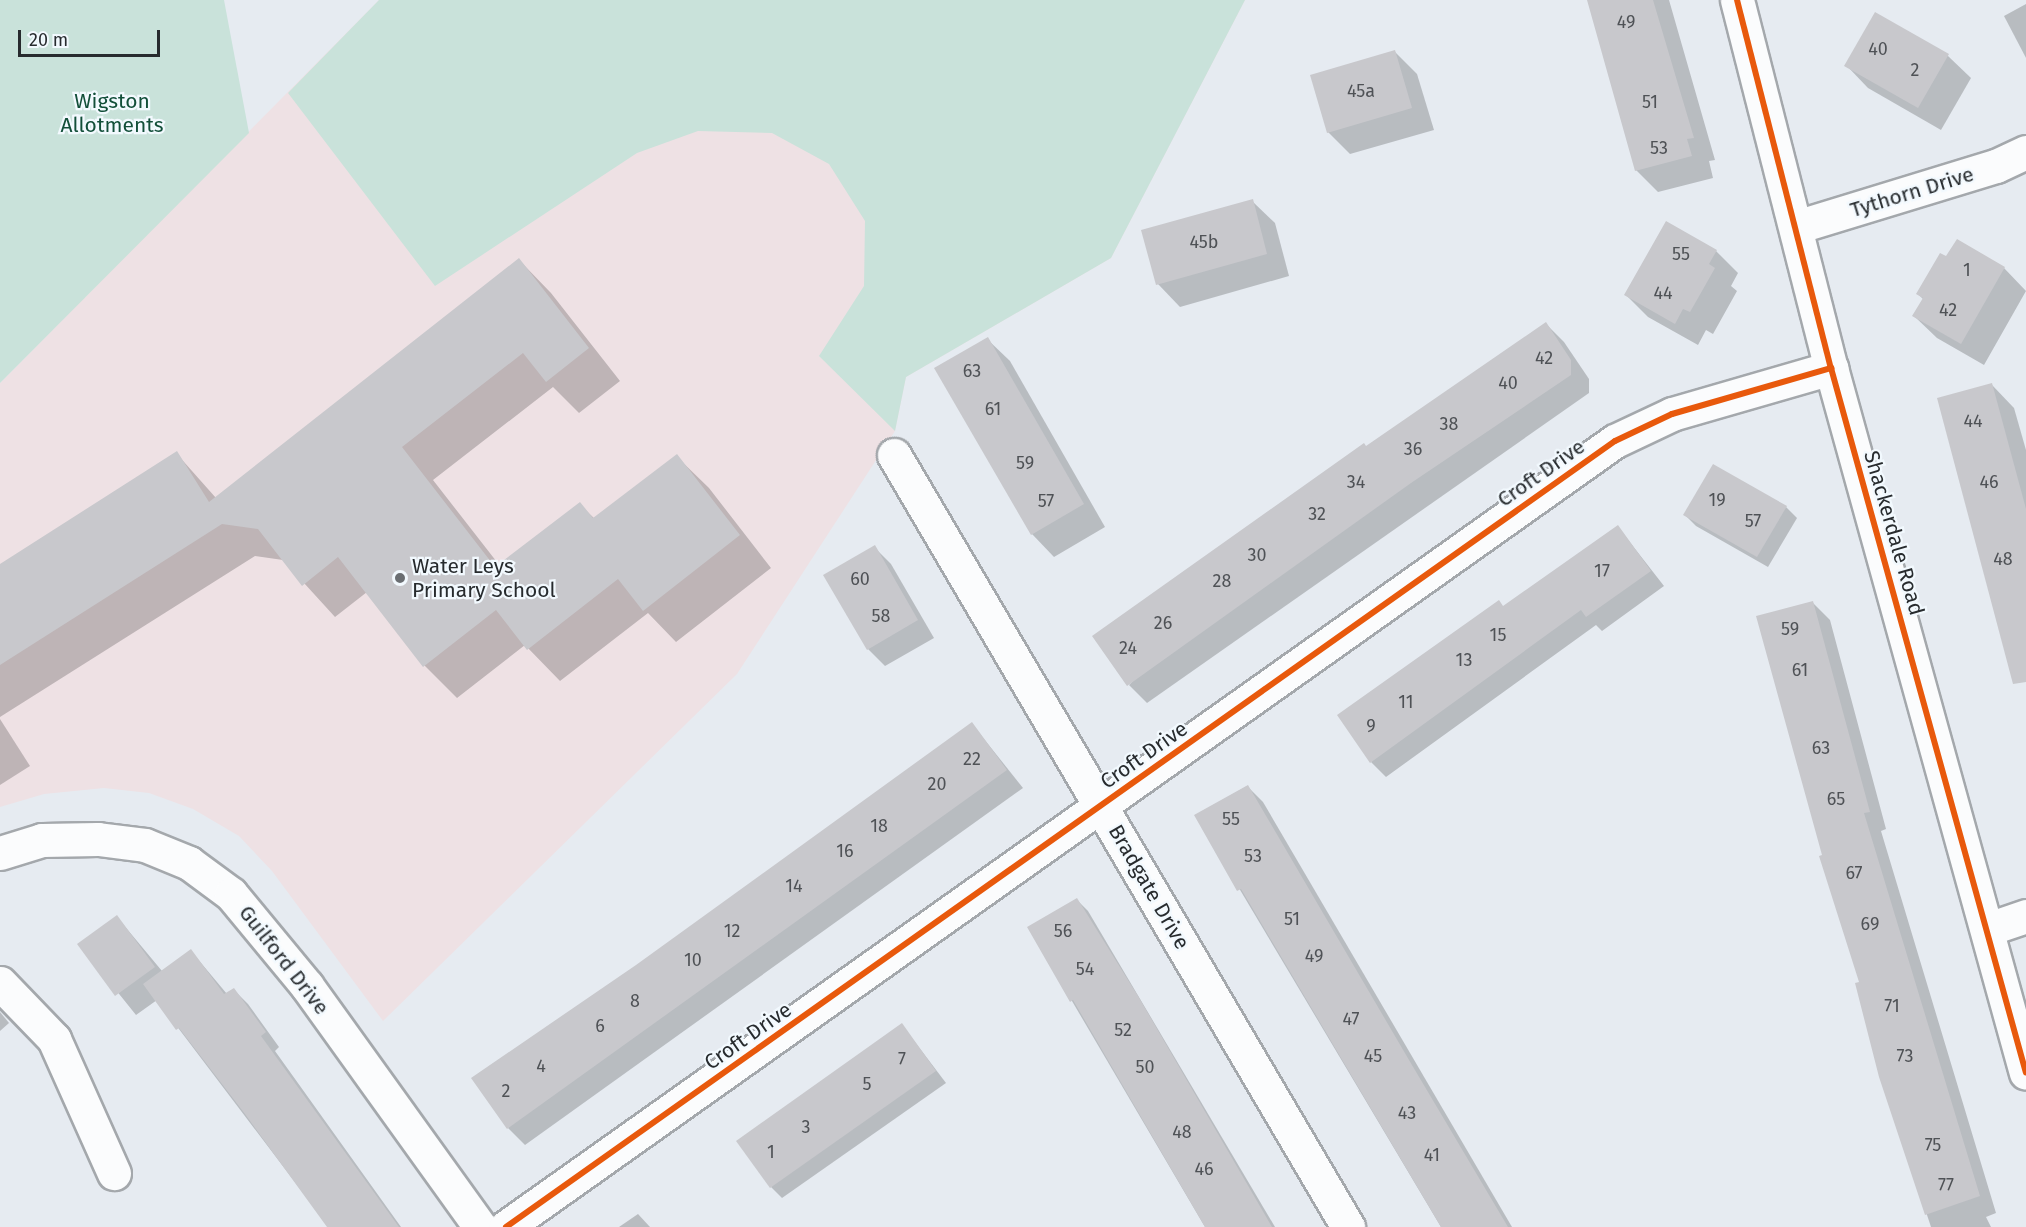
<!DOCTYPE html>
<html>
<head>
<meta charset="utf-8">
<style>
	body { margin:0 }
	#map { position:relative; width:2026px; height:1227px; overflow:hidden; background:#e6ebf1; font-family:"Fira Sans",sans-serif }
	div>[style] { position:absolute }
	.education>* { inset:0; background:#eee1e4 }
	.green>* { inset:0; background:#c9e2da }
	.shadow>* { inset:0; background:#0003 }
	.building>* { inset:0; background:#c8c8cc }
	.roads { filter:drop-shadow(2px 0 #a4a8ac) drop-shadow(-2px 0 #a4a8ac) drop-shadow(0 2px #a4a8ac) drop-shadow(0 -2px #a4a8ac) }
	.minor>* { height:33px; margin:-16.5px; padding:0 16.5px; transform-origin:16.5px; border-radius:16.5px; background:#fbfcfd }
	.cycleway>* { height:6px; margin:-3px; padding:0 3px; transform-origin:3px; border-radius:3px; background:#e8590c }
	.dots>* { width:16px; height:16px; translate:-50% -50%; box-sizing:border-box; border:3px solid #f2f9fe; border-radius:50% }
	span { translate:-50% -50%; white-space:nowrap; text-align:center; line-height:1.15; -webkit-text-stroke:4.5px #f2f9fe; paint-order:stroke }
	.number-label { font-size:18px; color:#4f5256 }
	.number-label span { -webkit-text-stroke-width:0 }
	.park-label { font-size:21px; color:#124f39 }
	.street-label { font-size:21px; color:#272b2e }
	.poi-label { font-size:21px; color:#272b2e }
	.left { translate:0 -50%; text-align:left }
	.scale { position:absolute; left:18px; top:30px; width:142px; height:27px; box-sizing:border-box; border:3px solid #272b2e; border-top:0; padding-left:8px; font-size:18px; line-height:21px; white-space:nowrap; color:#272b2e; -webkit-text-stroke:4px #f2f9fe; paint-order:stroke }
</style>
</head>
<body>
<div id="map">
	<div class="education">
		<i style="clip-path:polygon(379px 0,1245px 0,1111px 258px,906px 377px,895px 431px,737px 674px,383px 1021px,272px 871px,239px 836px,193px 809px,149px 793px,104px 788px,44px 794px,0 807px,0 383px)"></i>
	</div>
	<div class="green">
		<i style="clip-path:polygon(0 0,224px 0,249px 133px,0 383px)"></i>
		<i style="clip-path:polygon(379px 0,1245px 0,1111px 258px,906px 377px,895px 431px,819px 356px,864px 286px,865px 221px,829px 164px,772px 133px,698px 131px,637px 153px,435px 286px,288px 93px)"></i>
	</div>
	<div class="shadow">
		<i style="clip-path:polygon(1590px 0,1669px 0,1715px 160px,1709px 161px,1713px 178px,1658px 192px,1636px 170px)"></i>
		<i style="clip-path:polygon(2026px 4px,2026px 58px,2004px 16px)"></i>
		<i style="clip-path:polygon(1875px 14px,1948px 56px,1971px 78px,1941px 130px,1868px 88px,1846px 65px)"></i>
		<i style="clip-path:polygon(1395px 52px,1417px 74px,1434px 130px,1350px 154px,1328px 132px)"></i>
		<i style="clip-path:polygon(1252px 201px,1275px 223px,1289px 276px,1180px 307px,1158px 284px)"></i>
		<i style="clip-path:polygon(1716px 251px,1738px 273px,1731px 286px,1737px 291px,1713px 334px,1706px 330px,1698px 345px,1648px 317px,1626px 295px)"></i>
		<i style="clip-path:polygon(519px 260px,551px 293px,620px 381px,579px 413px,553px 387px,433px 480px,500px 566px,579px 504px,595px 519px,676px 456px,709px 488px,771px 568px,676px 642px,648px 613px,560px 681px,525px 645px,457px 698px,425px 666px,367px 592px,335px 617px,283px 560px,255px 556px,0 717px,0 565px,176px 453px,216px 498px)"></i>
		<i style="clip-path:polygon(2004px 268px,2026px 291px,1984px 365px,1937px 338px,1914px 316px,1924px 300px,1918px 294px)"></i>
		<i style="clip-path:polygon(1546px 324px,1564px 342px,1589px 379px,1589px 393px,1147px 703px,1129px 685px,1366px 448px)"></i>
		<i style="clip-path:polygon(987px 339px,1010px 361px,1105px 527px,1054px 557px,1032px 534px)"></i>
		<i style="clip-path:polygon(1992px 385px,2014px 408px,2026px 450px,2026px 659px)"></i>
		<i style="clip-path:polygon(1786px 507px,1797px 518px,1768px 567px,1696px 526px,1685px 515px)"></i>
		<i style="clip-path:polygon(1618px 527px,1664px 586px,1602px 631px,1596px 625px,1386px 777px,1371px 762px,1504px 607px)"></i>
		<i style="clip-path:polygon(874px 547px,891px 564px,934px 638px,885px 666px,868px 649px)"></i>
		<i style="clip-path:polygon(1813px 603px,1830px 620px,1886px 829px,1881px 831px,1996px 1213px,1986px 1217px,1991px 1227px,1931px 1227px,1881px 1076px,1861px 983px,1824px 856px)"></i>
		<i style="clip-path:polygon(0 719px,30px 766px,0 785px)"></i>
		<i style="clip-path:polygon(972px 724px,1023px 788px,525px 1145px,508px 1128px,637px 967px)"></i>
		<i style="clip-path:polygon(1247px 786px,1263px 802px,1512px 1227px,1441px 1227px,1196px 816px)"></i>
		<i style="clip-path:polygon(1077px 900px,1088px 911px,1275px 1227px,1205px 1227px,1029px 928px)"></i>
		<i style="clip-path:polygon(117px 917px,162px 971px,191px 951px,227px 994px,233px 989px,248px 1004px,279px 1047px,275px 1051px,401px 1227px,329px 1227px,157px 1000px,136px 1015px,79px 944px)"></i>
		<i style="clip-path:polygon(0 1012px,9px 1023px,0 1031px)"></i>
		<i style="clip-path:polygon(902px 1025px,946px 1083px,782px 1198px,771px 1187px)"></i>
		<i style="clip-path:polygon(638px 1214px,650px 1227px,619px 1227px)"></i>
	</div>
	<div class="building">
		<i style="clip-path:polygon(1587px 0,1653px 0,1694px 138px,1687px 139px,1692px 156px,1635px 171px)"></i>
		<i style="clip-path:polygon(1875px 12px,1949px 54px,1918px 108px,1844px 66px)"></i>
		<i style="clip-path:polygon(1395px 50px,1412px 108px,1327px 133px,1310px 75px)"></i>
		<i style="clip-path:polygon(1253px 199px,1267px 254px,1156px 285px,1141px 230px)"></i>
		<i style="clip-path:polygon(1666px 221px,1717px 250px,1709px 264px,1715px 268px,1702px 291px,1690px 312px,1683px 309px,1675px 324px,1624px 295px)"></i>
		<i style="clip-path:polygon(1957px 239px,2005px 267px,1961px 344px,1912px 316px,1923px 298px,1916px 294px,1940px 253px,1946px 256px)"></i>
		<i style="clip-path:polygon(519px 258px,589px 348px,546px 382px,523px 353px,402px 447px,495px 567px,580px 502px,593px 518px,677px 454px,740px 535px,643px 611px,618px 579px,527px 650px,496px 610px,423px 667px,338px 557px,302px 586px,258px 529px,222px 524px,0 665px,0 564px,177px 451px,209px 502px)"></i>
		<i style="clip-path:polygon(1546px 322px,1571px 360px,1571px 375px,1411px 483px,1127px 686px,1092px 636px,1364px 443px,1366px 446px)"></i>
		<i style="clip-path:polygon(988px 337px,1084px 504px,1031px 535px,934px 368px)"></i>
		<i style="clip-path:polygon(1992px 383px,2026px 509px,2026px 682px,2013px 684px,1937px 398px)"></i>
		<i style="clip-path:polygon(1713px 464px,1787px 506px,1757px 557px,1683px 515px)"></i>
		<i style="clip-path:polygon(1618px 525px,1651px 571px,1586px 617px,1581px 610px,1370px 763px,1337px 715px,1499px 600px,1503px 606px)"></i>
		<i style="clip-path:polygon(875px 545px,918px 620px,867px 650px,823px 575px)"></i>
		<i style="clip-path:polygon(1813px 601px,1870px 812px,1864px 813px,1980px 1196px,1925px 1215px,1879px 1077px,1855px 983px,1859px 982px,1819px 856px,1822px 855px,1756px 616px)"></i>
		<i style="clip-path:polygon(972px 722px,1007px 770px,507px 1129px,471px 1078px,636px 965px)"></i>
		<i style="clip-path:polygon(1248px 785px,1409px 1060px,1508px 1227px,1441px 1227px,1241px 889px,1237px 891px,1194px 815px)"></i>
		<i style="clip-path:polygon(1077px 898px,1138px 996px,1272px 1227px,1205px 1227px,1073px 1000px,1070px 1002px,1027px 927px)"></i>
		<i style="clip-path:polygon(117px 915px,155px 967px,115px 996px,77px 944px)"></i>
		<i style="clip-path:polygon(191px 949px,224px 994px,234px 988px,266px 1032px,261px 1036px,399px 1227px,327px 1227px,245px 1114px,179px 1028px,176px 1030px,143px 984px)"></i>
		<i style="clip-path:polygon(902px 1023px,936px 1071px,770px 1188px,736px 1141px)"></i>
	</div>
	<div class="roads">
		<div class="minor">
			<i style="left:1737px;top:0;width:380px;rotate:75.7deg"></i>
			<i style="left:1831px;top:368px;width:731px;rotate:74.54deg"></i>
			<i style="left:1796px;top:227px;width:209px;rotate:-17deg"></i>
			<i style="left:1996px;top:166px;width:33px;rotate:-25deg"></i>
			<i style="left:894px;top:455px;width:896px;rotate:59.54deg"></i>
			<i style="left:0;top:853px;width:44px;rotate:-17.2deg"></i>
			<i style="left:42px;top:840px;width:56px;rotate:-1deg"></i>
			<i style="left:98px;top:839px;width:47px;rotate:7.3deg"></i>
			<i style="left:145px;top:845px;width:48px;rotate:22.2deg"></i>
			<i style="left:189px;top:863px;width:52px;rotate:36.4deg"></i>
			<i style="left:231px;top:894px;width:119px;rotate:50.4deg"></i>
			<i style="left:307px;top:986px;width:297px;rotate:54.3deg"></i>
			<i style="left:1988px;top:929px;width:40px;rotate:-18.9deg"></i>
			<i style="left:0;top:983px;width:78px;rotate:46deg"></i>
			<i style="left:54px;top:1039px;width:147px;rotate:65.9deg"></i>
			<i style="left:506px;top:1227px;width:1359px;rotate:-35.33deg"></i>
			<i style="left:1615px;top:441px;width:63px;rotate:-25.3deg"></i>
			<i style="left:1672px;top:414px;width:166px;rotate:-16.1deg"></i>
		</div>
	</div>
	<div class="cycleway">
		<i style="left:1737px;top:0;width:380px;rotate:75.7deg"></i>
		<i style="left:1831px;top:368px;width:731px;rotate:74.54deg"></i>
		<i style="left:506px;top:1227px;width:1359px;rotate:-35.33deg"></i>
		<i style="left:1615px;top:441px;width:63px;rotate:-25.3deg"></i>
		<i style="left:1672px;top:414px;width:166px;rotate:-16.1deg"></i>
	</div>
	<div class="dots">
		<i style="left:400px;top:578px;background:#6a6e72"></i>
	</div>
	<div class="number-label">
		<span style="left:1626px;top:22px">49</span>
		<span style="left:1878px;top:49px">40</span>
		<span style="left:1915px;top:70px">2</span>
		<span style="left:1361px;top:91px">45a</span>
		<span style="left:1650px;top:102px">51</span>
		<span style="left:1659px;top:148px">53</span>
		<span style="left:1204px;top:242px">45b</span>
		<span style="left:1681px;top:254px">55</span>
		<span style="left:1967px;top:270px">1</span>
		<span style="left:1663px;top:293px">44</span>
		<span style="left:1948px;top:310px">42</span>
		<span style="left:1544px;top:358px">42</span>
		<span style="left:972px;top:371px">63</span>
		<span style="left:1508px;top:383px">40</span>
		<span style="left:993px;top:409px">61</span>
		<span style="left:1973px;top:421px">44</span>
		<span style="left:1449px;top:424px">38</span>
		<span style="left:1413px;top:449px">36</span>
		<span style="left:1025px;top:463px">59</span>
		<span style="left:1356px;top:482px">34</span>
		<span style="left:1989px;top:482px">46</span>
		<span style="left:1717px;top:500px">19</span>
		<span style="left:1046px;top:501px">57</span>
		<span style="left:1317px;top:514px">32</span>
		<span style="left:1753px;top:521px">57</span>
		<span style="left:1257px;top:555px">30</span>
		<span style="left:2003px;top:559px">48</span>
		<span style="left:1602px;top:571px">17</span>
		<span style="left:860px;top:579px">60</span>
		<span style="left:1222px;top:581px">28</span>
		<span style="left:881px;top:616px">58</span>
		<span style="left:1163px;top:623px">26</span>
		<span style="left:1790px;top:629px">59</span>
		<span style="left:1498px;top:635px">15</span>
		<span style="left:1128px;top:648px">24</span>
		<span style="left:1464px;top:660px">13</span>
		<span style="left:1800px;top:670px">61</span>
		<span style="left:1406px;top:702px">11</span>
		<span style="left:1371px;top:726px">9</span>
		<span style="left:1821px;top:748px">63</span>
		<span style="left:972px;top:759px">22</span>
		<span style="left:937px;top:784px">20</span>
		<span style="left:1836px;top:799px">65</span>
		<span style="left:1231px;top:819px">55</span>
		<span style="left:879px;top:826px">18</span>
		<span style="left:845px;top:851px">16</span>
		<span style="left:1253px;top:856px">53</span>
		<span style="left:1854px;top:873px">67</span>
		<span style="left:794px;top:886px">14</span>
		<span style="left:1292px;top:919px">51</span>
		<span style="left:1870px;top:924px">69</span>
		<span style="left:732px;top:931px">12</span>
		<span style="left:1063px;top:931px">56</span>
		<span style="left:1314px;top:956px">49</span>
		<span style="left:693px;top:960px">10</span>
		<span style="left:1085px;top:969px">54</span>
		<span style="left:635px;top:1001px">8</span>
		<span style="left:1892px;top:1006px">71</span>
		<span style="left:1351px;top:1019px">47</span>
		<span style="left:600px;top:1026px">6</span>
		<span style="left:1123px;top:1030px">52</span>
		<span style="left:1373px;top:1056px">45</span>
		<span style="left:1905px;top:1056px">73</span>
		<span style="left:902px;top:1059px">7</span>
		<span style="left:541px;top:1066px">4</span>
		<span style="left:1145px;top:1067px">50</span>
		<span style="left:867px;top:1084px">5</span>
		<span style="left:506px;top:1091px">2</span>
		<span style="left:1407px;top:1113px">43</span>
		<span style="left:806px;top:1127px">3</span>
		<span style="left:1182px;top:1132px">48</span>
		<span style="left:1933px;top:1145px">75</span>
		<span style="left:771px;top:1152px">1</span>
		<span style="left:1432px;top:1155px">41</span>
		<span style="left:1204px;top:1169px">46</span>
		<span style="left:1946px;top:1185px">77</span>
	</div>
	<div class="park-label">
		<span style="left:112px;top:113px">Wigston<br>Allotments</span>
	</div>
	<div class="street-label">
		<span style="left:1912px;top:192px;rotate:-17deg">Tythorn Drive</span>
		<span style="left:1541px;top:473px;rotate:-35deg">Croft Drive</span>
		<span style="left:1894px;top:533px;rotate:74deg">Shackerdale Road</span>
		<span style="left:1144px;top:755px;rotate:-35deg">Croft Drive</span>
		<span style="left:1149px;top:887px;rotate:60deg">Bradgate Drive</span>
		<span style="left:284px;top:960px;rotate:52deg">Guilford Drive</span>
		<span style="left:748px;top:1036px;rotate:-35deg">Croft Drive</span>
	</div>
	<div class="poi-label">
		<span class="left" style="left:412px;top:578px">Water Leys<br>Primary School</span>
	</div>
	<div class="scale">20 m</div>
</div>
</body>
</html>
